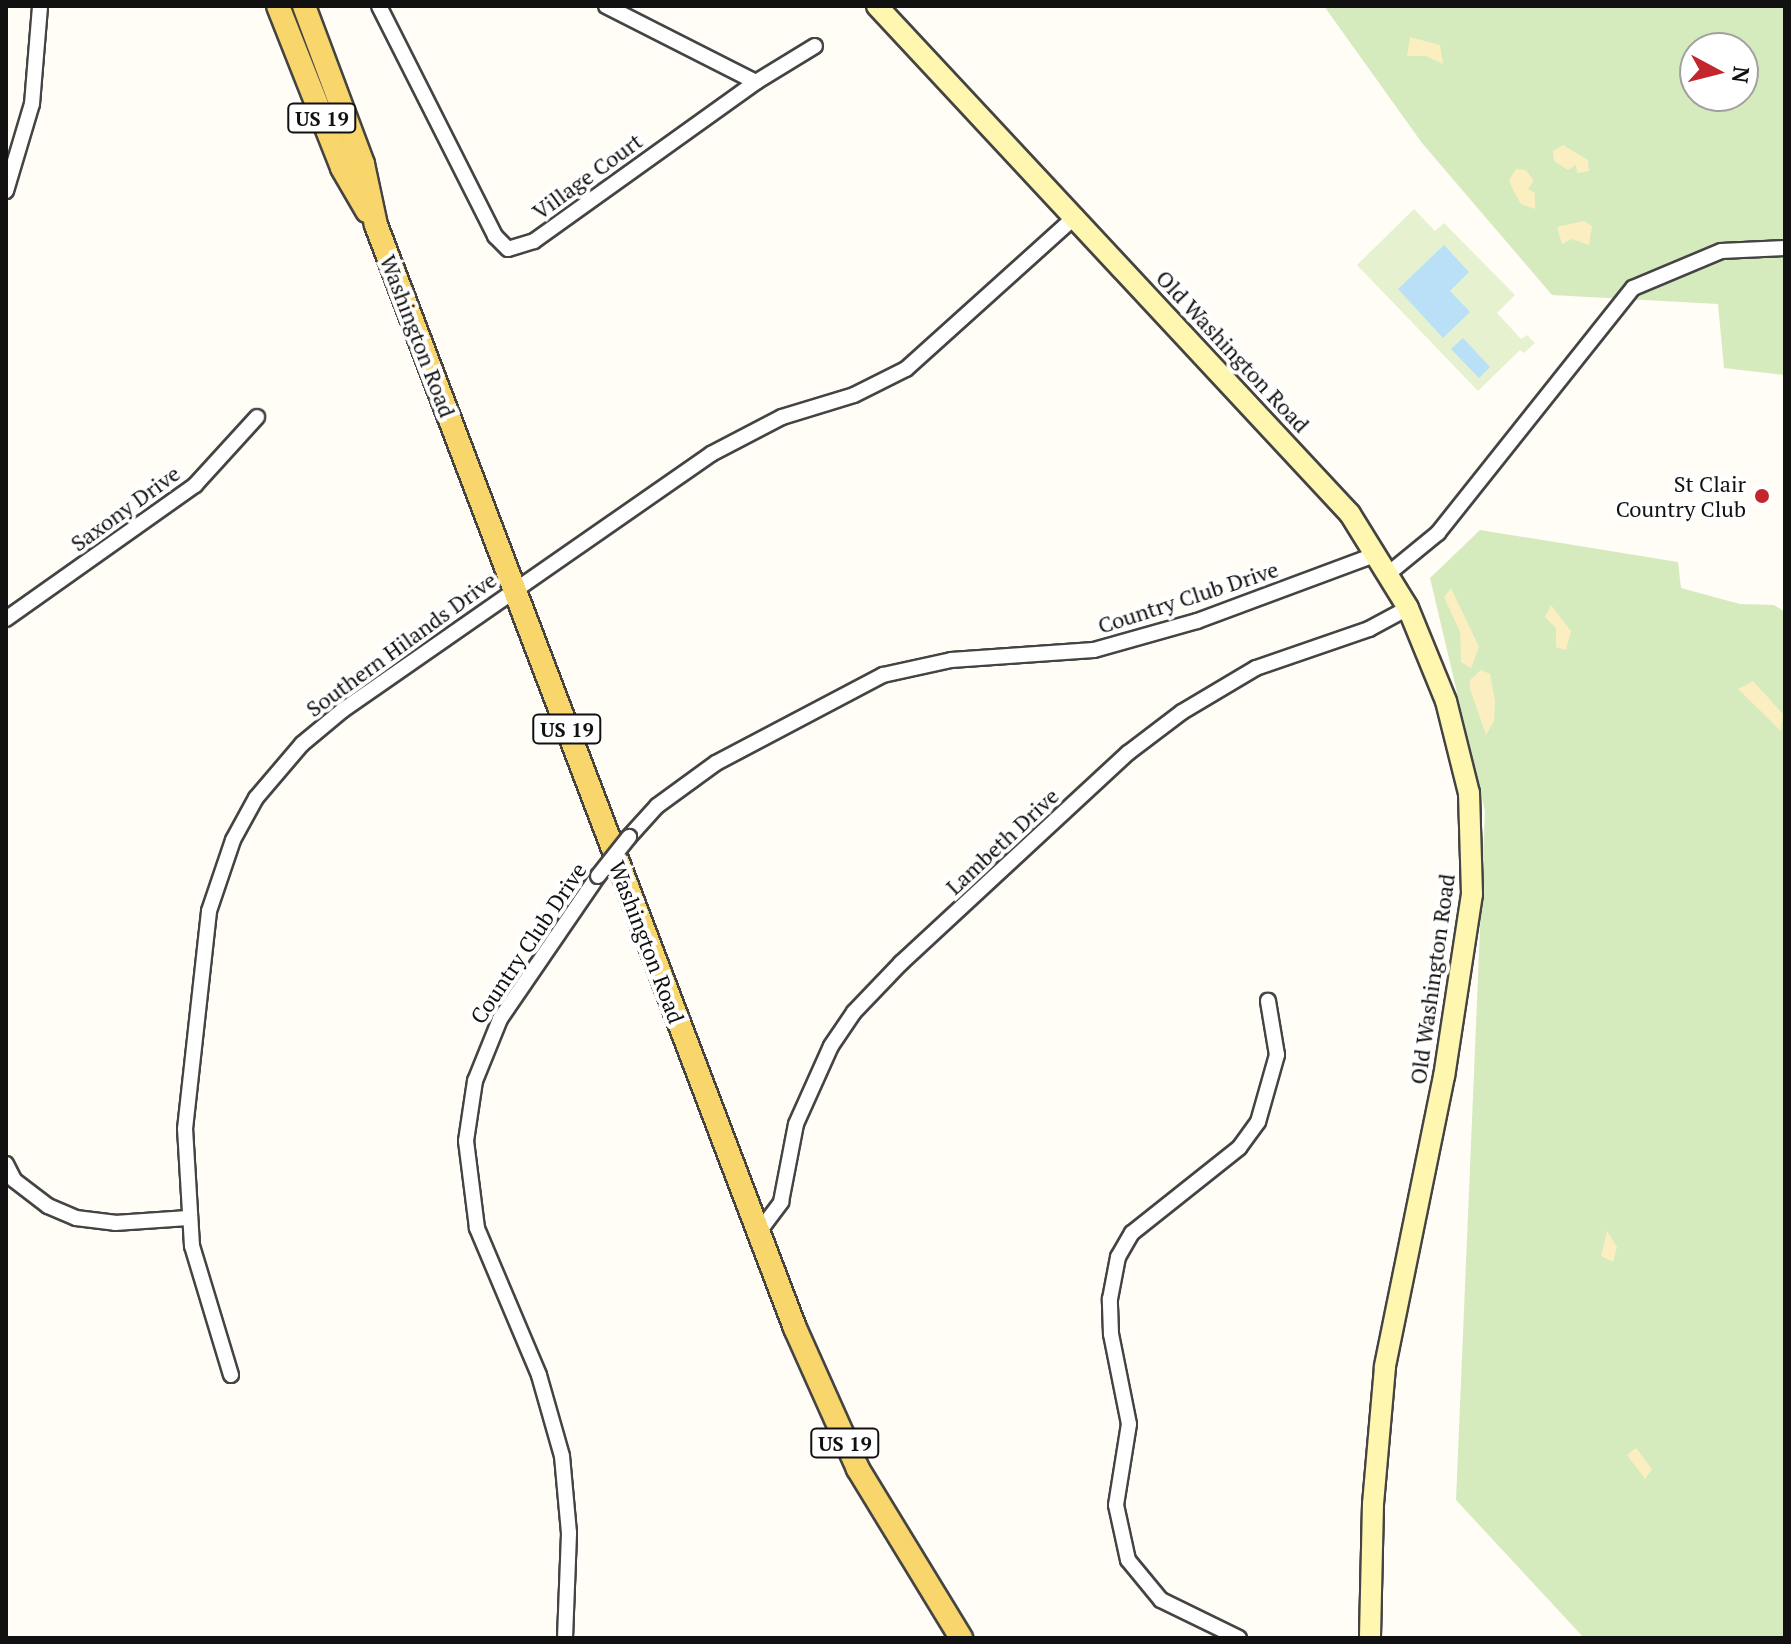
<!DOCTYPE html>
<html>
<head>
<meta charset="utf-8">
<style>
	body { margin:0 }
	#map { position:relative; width:1791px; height:1644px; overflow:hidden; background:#fffdf5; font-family:"PT Serif",serif }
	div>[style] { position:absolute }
	.green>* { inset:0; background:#d5ebbd }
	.sand>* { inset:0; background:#fbeec1 }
	.pitch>* { inset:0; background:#e6f2cf }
	.water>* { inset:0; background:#b9e0f7 }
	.roads { filter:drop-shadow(2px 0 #444) drop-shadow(-2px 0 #444) drop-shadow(0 2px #444) drop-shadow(0 -2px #444) }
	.street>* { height:14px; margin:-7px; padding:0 7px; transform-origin:7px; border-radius:7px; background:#fff }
	.secondary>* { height:20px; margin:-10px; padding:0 10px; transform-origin:10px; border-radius:10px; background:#fff6b0 }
	.primary>* { height:22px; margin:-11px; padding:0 11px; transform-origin:11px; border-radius:11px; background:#f9d66b }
	.bridges { filter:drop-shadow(2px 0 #444) drop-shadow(-2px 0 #444) drop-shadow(0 2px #444) drop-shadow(0 -2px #444) }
	.street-bridge>* { height:14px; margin:-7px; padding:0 7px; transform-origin:7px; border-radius:7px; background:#fff }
	.dots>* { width:22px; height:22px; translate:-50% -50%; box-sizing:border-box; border:4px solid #fff; border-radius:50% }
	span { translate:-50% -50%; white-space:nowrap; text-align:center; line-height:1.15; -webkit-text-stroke:8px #fff; paint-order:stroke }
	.shield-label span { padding:2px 6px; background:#fff; border:2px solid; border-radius:6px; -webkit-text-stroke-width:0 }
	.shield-label { font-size:20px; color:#111; font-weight:700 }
	.street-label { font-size:22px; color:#111 }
	.poi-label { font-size:22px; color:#111 }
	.right { translate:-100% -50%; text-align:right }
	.frame { position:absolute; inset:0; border:8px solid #111; pointer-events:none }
	.north { position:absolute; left:1679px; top:32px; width:80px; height:80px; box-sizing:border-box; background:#fff; border:2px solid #a0a0a0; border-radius:50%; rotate:97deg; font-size:22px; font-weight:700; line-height:32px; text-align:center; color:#111 }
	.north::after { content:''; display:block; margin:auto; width:28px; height:36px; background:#c4262e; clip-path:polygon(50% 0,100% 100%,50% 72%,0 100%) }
</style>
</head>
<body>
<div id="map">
	<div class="green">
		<i style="clip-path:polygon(evenodd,1324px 6px,1785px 6px,1785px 375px,1724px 368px,1718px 304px,1552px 295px,1422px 143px,1324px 6px,1695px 48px,1743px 48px,1743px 96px,1695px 96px,1695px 48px)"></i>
		<i style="clip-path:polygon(1480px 530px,1678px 562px,1681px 588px,1740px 604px,1774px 605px,1785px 612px,1785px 1638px,1584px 1638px,1456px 1500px,1485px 811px,1430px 578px)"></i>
	</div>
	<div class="sand">
		<i style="clip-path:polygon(1410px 37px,1440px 45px,1443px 64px,1426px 56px,1407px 56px)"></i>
		<i style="clip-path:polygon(1563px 145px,1588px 160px,1589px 171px,1577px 173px,1576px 165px,1568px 170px,1554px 161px,1553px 151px)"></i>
		<i style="clip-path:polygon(1516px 169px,1526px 170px,1534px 181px,1528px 189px,1535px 193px,1535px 209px,1521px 204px,1513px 190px,1509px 180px)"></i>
		<i style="clip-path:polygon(1584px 221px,1592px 226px,1589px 245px,1572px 239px,1562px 244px,1557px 227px)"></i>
		<i style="clip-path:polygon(1451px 588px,1479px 647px,1471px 668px,1461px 662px,1460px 632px,1444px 597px)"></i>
		<i style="clip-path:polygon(1551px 605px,1571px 631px,1566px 650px,1556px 647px,1556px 628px,1545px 617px)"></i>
		<i style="clip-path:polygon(1481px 670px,1490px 674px,1495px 701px,1494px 721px,1486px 735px,1470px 689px,1470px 680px)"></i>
		<i style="clip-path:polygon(1753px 681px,1783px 714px,1781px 731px,1738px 689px)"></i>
		<i style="clip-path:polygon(1607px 1231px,1617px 1247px,1613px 1262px,1601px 1256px)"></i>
		<i style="clip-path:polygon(1636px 1448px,1652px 1469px,1645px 1479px,1627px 1455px)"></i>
	</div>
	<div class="pitch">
		<i style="clip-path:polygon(1414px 209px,1435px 231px,1444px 223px,1515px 295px,1497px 313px,1521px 339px,1527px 335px,1535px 343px,1524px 353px,1520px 350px,1478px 391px,1357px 265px)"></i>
	</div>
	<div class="water">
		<i style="clip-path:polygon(1444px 245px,1469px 272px,1450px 291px,1470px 312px,1443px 338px,1398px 289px)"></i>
		<i style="clip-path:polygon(1463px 338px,1490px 367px,1479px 378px,1451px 349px)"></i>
	</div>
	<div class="roads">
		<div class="street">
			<i style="left:379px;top:6px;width:258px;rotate:63.2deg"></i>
			<i style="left:495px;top:236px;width:18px;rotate:45deg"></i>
			<i style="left:508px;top:249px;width:27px;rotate:-17deg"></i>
			<i style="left:534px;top:241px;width:273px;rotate:-35.6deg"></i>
			<i style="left:756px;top:82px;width:69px;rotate:-31.4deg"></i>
			<i style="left:606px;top:6px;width:168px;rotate:26.9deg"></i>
			<i style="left:6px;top:191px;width:91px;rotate:-73.4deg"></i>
			<i style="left:32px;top:104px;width:98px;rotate:-85.3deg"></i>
			<i style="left:1388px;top:574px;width:65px;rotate:-39.4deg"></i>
			<i style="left:1438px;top:533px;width:313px;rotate:-51.5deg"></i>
			<i style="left:1633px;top:288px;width:95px;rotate:-22.8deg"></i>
			<i style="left:1721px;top:251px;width:64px;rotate:-2.7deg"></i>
			<i style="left:6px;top:619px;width:232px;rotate:-35.3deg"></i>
			<i style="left:195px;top:485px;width:92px;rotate:-47.6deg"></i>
			<i style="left:629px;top:837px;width:42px;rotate:-47.9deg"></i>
			<i style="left:657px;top:806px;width:73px;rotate:-36.1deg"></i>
			<i style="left:716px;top:763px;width:189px;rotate:-27.8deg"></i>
			<i style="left:883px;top:675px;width:70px;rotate:-12.4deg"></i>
			<i style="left:951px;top:660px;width:143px;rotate:-4deg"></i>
			<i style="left:1094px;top:650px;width:107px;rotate:-15.7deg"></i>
			<i style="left:1197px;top:621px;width:192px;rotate:-20.4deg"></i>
			<i style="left:6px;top:1164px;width:18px;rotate:63deg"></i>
			<i style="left:14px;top:1180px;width:43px;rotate:37.4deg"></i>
			<i style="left:48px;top:1206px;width:30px;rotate:23deg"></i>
			<i style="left:76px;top:1218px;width:39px;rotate:7deg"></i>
			<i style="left:115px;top:1223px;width:73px;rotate:-3.9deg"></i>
			<i style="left:758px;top:1233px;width:39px;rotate:-53deg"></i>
			<i style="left:781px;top:1202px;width:79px;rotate:-79.1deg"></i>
			<i style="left:796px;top:1124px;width:85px;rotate:-65.8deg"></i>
			<i style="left:831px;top:1046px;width:41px;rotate:-55.9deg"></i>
			<i style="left:854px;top:1012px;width:68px;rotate:-46.2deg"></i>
			<i style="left:901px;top:963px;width:309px;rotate:-42.8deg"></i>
			<i style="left:1128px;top:753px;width:68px;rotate:-37.2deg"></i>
			<i style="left:1182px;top:712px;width:86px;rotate:-30.7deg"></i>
			<i style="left:1256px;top:668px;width:120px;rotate:-19deg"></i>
			<i style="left:1369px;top:629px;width:44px;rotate:-28.3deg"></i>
			<i style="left:231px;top:1375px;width:135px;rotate:-106.8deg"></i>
			<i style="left:192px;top:1246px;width:117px;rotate:-93.4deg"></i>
			<i style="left:185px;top:1129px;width:219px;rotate:-83.7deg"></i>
			<i style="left:209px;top:911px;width:75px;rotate:-71.3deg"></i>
			<i style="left:233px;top:840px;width:48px;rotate:-61.3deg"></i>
			<i style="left:256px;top:798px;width:71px;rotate:-49.6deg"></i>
			<i style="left:302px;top:744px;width:53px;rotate:-39.7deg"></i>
			<i style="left:343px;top:710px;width:448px;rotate:-34.8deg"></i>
			<i style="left:711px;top:454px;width:80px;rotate:-27.5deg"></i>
			<i style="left:782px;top:417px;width:75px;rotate:-17deg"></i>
			<i style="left:854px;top:395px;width:58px;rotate:-26.6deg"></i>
			<i style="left:906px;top:369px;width:229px;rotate:-42deg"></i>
			<i style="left:565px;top:1638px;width:105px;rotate:-87.8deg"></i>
			<i style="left:569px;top:1533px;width:77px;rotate:-95.2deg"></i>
			<i style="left:562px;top:1456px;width:84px;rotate:-105.9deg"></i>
			<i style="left:539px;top:1375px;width:160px;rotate:-112.9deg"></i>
			<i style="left:477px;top:1228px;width:88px;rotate:-97.2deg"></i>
			<i style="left:466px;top:1141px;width:61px;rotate:-81.5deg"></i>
			<i style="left:475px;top:1081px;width:67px;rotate:-68deg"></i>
			<i style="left:500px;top:1019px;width:173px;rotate:-55.6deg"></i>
			<i style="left:1239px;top:1638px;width:87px;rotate:-154deg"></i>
			<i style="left:1161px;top:1600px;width:52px;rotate:-129.5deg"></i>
			<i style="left:1128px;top:1560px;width:56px;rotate:-102.3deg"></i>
			<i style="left:1116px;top:1505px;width:82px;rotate:-80.9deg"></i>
			<i style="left:1129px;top:1424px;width:92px;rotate:-101.3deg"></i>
			<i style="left:1111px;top:1334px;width:35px;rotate:-92deg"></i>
			<i style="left:1110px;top:1299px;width:43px;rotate:-79.2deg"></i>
			<i style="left:1118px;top:1257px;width:28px;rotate:-60deg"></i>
			<i style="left:1132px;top:1233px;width:137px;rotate:-38.5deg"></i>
			<i style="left:1239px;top:1148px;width:32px;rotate:-54deg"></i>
			<i style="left:1258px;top:1122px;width:70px;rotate:-74.2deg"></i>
			<i style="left:1277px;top:1055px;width:55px;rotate:-99.5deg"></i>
		</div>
		<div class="secondary">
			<i style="left:877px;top:6px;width:694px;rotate:47.04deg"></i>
			<i style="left:1350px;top:514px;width:110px;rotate:58.3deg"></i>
			<i style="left:1408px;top:608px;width:100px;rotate:67.8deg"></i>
			<i style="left:1446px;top:701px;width:95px;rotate:76deg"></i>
			<i style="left:1469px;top:793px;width:101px;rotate:88.3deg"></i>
			<i style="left:1472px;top:894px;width:184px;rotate:98.7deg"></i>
			<i style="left:1444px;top:1076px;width:297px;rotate:101.5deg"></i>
			<i style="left:1385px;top:1367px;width:138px;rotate:95deg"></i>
			<i style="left:1373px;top:1504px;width:134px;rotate:91.3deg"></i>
		</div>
		<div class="primary">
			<i style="left:278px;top:6px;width:174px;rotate:68.4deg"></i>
			<i style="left:342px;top:168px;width:50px;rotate:59.8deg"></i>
			<i style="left:304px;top:6px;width:169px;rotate:69.5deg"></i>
			<i style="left:363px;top:164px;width:62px;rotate:78deg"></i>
			<i style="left:376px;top:225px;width:1180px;rotate:69.2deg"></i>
			<i style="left:795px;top:1328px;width:154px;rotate:65.9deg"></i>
			<i style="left:858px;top:1469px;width:198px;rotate:58.6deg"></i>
		</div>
	</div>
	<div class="bridges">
		<div class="street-bridge">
			<i style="left:598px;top:876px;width:50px;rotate:-51.5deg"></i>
		</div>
	</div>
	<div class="dots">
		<i style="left:1762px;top:496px;background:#c4262e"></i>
	</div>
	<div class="shield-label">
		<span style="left:322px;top:118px">US 19</span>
		<span style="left:567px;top:729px">US 19</span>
		<span style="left:845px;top:1443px">US 19</span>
	</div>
	<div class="street-label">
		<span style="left:587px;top:176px;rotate:-36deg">Village Court</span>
		<span style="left:418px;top:336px;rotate:69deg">Washington Road</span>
		<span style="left:1233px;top:351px;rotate:47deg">Old Washington Road</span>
		<span style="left:125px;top:508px;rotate:-36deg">Saxony Drive</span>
		<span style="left:1188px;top:597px;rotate:-18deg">Country Club Drive</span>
		<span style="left:401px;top:644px;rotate:-36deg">Southern Hilands Drive</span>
		<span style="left:1002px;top:841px;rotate:-43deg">Lambeth Drive</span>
		<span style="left:647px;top:942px;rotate:69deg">Washington Road</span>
		<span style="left:528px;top:943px;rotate:-56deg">Country Club Drive</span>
		<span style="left:1432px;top:979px;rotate:-82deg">Old Washington Road</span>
	</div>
	<div class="poi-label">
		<span class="right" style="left:1746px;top:496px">St Clair<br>Country Club</span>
	</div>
	<div class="frame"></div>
	<div class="north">N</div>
</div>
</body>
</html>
